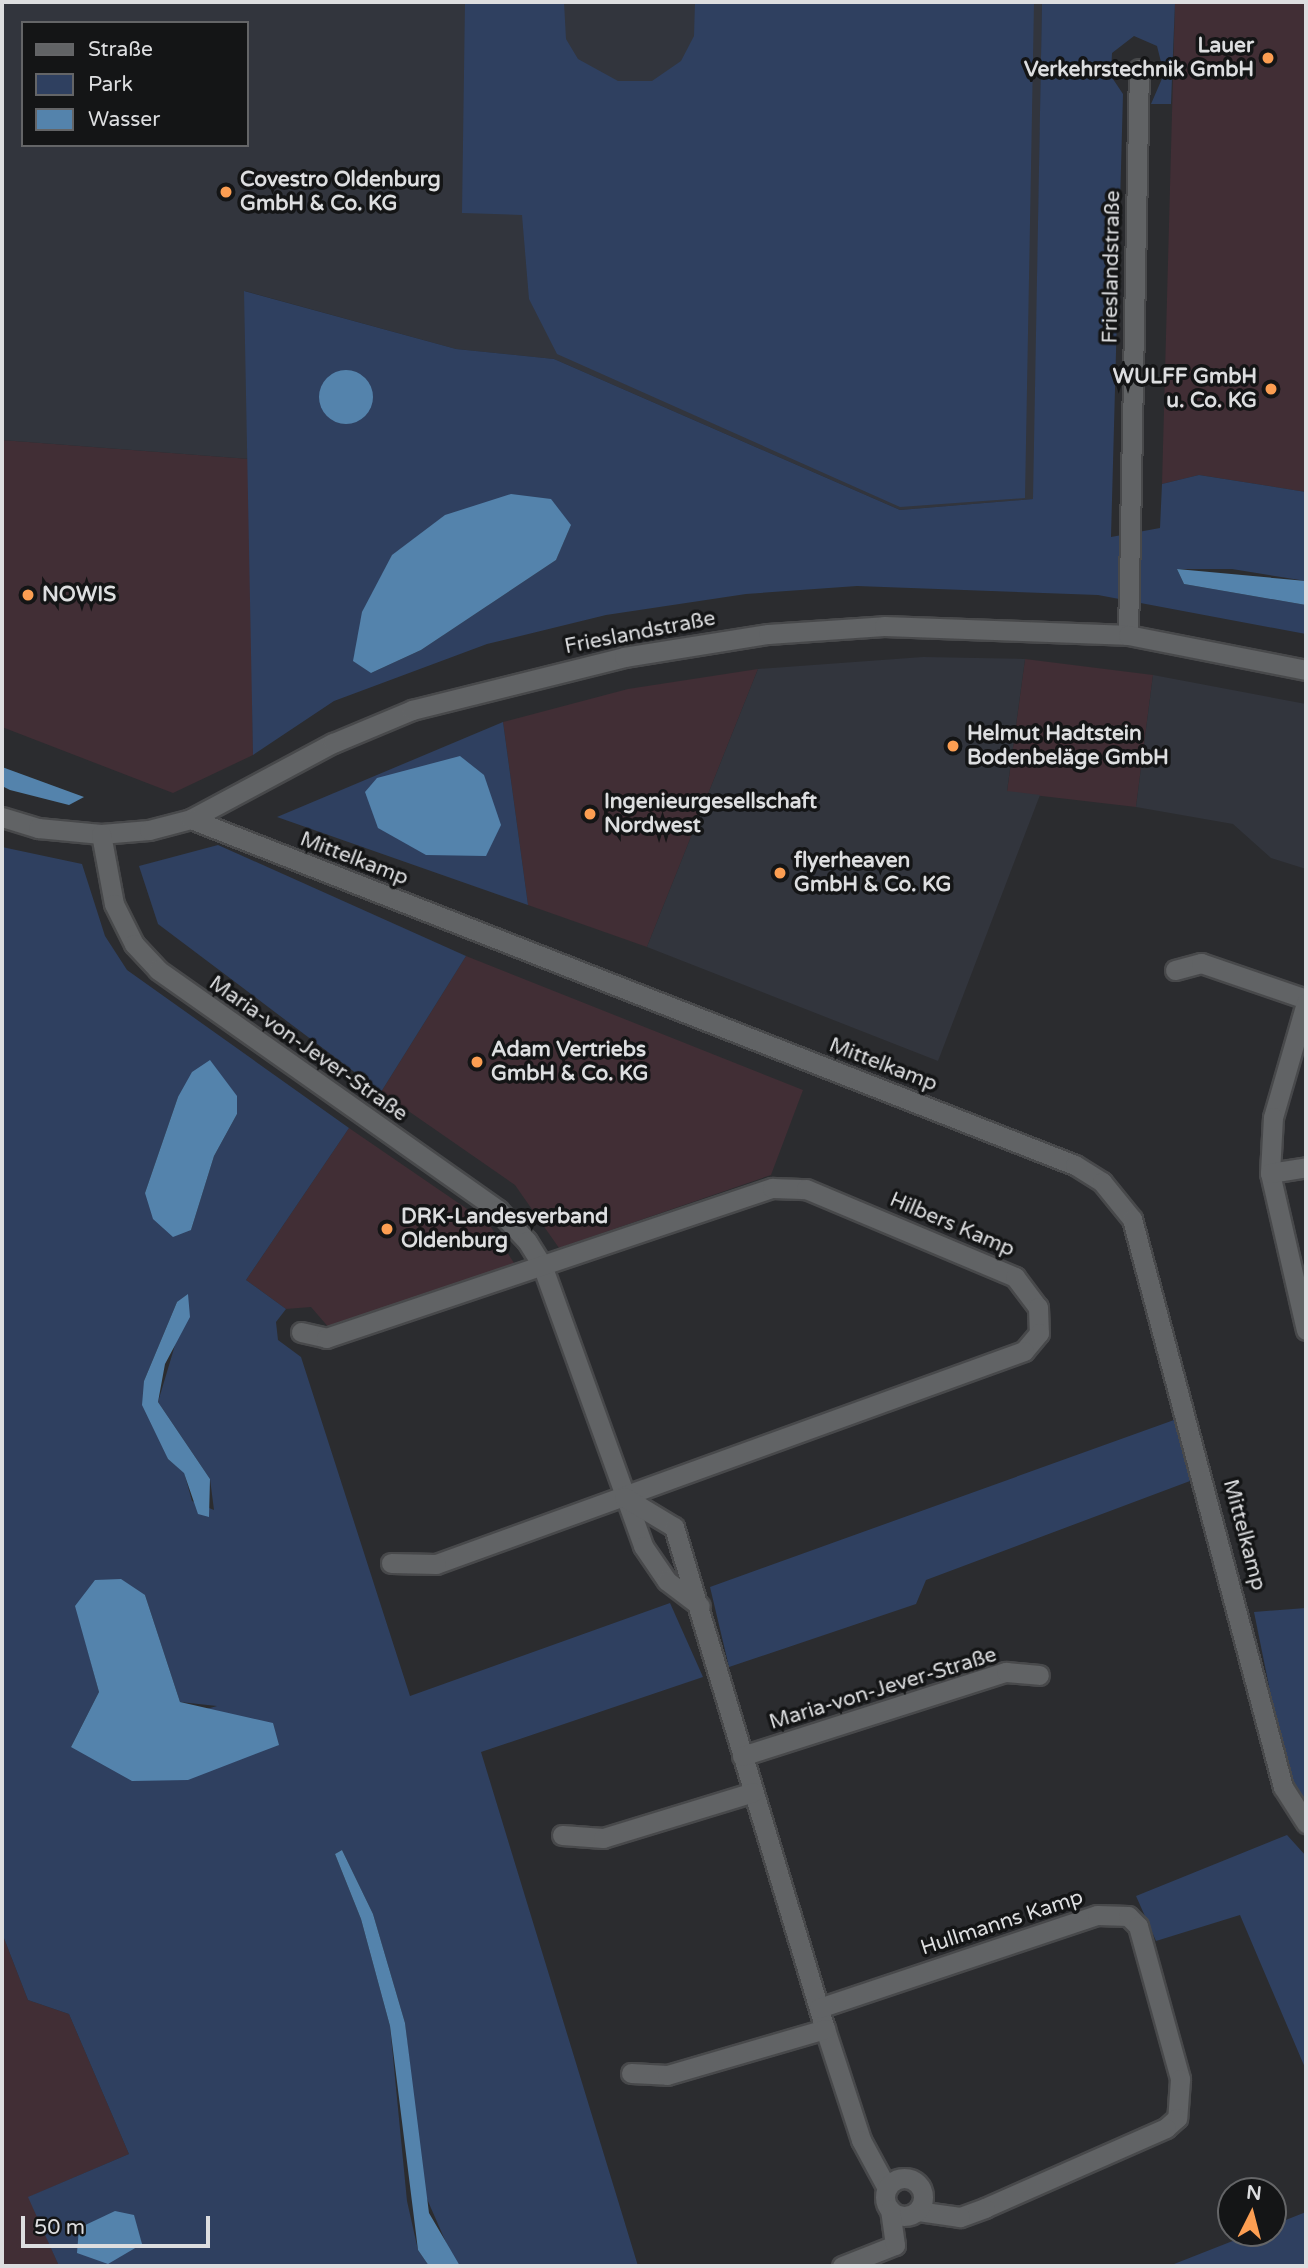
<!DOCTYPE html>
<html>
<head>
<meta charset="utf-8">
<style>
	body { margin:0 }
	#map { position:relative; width:1308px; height:2268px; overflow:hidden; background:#2b2c2f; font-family:"Varela Round",sans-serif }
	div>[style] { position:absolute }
	.commercial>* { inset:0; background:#412e35 }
	.built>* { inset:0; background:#32353d }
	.green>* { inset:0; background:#2f4060 }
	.water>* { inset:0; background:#5483ac }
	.round { border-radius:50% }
	.roads { filter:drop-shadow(2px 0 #48494b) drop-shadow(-2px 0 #48494b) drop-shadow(0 2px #48494b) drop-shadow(0 -2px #48494b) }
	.minor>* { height:19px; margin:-9.5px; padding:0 9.5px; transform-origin:9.5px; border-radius:9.5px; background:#616365 }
	.minor>.ring { margin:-9.5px; padding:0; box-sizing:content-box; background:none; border:19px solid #616365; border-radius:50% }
	.dots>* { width:19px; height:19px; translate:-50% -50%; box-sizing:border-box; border:4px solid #141516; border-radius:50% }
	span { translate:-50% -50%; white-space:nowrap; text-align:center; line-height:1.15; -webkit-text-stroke:7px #141516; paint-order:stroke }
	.poi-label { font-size:21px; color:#dddee0; font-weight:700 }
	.right { translate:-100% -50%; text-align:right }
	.left { translate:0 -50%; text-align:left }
	.street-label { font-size:21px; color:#dddee0 }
	.frame { position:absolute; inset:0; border:4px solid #dddee0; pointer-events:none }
	.legend { position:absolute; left:21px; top:21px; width:228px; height:126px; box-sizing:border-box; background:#141516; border:2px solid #646567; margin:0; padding:9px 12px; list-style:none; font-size:21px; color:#dddee0 }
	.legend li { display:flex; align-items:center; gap:14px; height:35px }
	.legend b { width:35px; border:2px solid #646567 }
	.north { position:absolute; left:1217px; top:2177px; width:70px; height:70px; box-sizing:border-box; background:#141516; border:2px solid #646567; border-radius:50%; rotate:6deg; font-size:19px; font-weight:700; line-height:28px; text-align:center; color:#dddee0 }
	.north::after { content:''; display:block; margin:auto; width:24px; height:32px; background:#fc9e52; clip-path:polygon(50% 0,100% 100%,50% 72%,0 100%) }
	.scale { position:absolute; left:21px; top:2216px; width:189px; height:32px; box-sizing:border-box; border:4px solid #dddee0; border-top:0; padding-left:9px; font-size:21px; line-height:24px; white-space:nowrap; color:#dddee0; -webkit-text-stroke:5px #141516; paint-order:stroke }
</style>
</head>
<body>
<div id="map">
	<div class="commercial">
		<i style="clip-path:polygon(1175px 2px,1306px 2px,1306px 492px,1199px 475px,1162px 484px)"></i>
		<i style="clip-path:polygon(2px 440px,250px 459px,253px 755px,173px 793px,2px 727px)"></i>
		<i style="clip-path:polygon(1025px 659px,1153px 675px,1136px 807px,1007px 792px)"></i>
		<i style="clip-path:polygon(758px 669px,647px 947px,528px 905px,503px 722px,628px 689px)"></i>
		<i style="clip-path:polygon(466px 956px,803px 1090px,771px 1175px,559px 1248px,515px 1185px,381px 1092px)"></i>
		<i style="clip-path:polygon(349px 1128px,489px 1224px,514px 1263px,330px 1329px,311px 1307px,286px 1309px,246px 1280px)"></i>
		<i style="clip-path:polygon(2px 1933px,28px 2000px,69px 2014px,129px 2154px,29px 2197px,59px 2266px,2px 2266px)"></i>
	</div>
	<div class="built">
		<i style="clip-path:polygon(evenodd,2px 2px,1042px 2px,1034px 499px,900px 510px,554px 359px,456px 349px,245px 291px,250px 459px,2px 440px,2px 2px,23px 23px,247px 23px,247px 145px,23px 145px,23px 23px)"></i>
		<i style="clip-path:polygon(923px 657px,1025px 659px,1007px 791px,1040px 795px,938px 1061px,647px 947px,758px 669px)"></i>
		<i style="clip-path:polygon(1153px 675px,1306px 704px,1306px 869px,1271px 858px,1233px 824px,1136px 807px)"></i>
	</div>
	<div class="green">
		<i style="clip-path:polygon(465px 2px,564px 2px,566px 39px,578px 59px,618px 81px,652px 81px,681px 61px,694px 36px,695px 2px,1034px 2px,1025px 498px,900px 507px,557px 354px,529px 299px,522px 215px,462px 213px)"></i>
		<i style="clip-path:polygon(evenodd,1042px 2px,1175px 2px,1171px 104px,1151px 104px,1164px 74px,1157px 46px,1134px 36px,1112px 53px,1111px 76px,1123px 94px,1111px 537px,1160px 528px,1162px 484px,1199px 475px,1306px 492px,1306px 581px,1232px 569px,1177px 569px,1184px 584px,1306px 605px,1306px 634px,1098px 595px,857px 586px,746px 594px,606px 615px,487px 644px,334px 701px,253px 755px,244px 291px,456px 349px,554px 359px,900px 510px,1033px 499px,1042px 2px,571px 525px,556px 560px,421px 650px,371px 673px,571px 525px)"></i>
		<i style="clip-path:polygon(503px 722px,528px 905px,277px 817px)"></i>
		<i style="clip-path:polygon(218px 845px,466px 956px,381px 1092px,158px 924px,139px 866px)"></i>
		<i style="clip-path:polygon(evenodd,2px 847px,82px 864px,105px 936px,127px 970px,349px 1128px,246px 1280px,286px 1309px,276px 1322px,278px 1340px,301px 1357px,410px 1696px,670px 1603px,703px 1677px,481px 1752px,638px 2266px,460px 2266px,451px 2254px,424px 2192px,405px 2023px,373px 1914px,342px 1850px,335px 1854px,361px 1919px,390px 2026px,407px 2201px,418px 2250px,429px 2266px,59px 2266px,28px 2197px,129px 2154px,69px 2014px,28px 2000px,2px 1933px,2px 847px,178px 1097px,237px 1114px,214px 1156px,191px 1230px,145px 1193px,178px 1097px,2px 847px,177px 1302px,181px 1325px,158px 1402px,210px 1479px,214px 1510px,192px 1501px,184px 1472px,168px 1459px,144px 1381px,177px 1302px,2px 847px,145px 1595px,180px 1702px,217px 1706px,71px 1747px,99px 1692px,76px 1606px,145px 1595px)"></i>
		<i style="clip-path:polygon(1174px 1420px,1190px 1481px,926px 1580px,916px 1604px,729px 1667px,710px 1587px)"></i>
		<i style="clip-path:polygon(1306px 1608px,1306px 1805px,1289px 1785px,1254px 1612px)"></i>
		<i style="clip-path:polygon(1287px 1835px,1306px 1856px,1306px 2070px,1240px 1915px,1156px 1941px,1136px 1896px)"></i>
		<i style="clip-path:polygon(1306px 2212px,1306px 2266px,1169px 2266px,1253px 2233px,1273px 2233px,1273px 2225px)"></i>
	</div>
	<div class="water">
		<i class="round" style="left:319px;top:370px;width:54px;height:54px"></i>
		<i style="clip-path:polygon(511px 494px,551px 499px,571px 525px,556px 560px,421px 650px,371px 673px,353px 661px,362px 612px,392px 555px,445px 515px)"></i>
		<i style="clip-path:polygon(1177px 569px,1306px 581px,1306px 605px,1184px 584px)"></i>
		<i style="clip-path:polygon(460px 756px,484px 775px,501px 825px,486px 856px,426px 855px,378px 828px,365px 792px,377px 778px)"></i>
		<i style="clip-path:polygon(2px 767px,84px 797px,69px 805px,10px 790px,2px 786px)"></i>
		<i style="clip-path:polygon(210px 1060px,237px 1096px,237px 1114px,214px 1156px,191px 1230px,173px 1237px,153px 1219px,145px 1193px,178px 1097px,192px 1072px)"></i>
		<i style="clip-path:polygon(188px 1294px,190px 1317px,165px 1364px,158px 1402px,210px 1479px,209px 1517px,198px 1514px,184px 1473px,168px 1459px,142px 1405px,144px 1381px,177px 1302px)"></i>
		<i style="clip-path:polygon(121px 1579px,145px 1595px,180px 1702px,273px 1723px,279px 1745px,188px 1780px,132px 1781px,71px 1747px,99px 1692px,75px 1606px,95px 1580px)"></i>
		<i style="clip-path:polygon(342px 1850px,373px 1914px,405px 2023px,429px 2213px,460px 2266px,429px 2266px,418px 2250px,390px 2026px,361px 1919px,335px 1854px)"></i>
		<i style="clip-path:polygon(115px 2211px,134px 2215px,142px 2244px,108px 2264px,77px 2253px,79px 2228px)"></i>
	</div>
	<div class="roads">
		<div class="minor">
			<i style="left:1128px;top:635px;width:566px;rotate:-88.89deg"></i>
			<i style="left:2px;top:817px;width:38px;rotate:17deg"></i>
			<i style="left:38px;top:828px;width:63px;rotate:5.4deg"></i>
			<i style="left:101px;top:834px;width:48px;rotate:-4.8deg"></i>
			<i style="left:149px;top:830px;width:43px;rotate:-14.7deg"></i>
			<i style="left:191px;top:819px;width:161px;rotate:-28.2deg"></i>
			<i style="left:333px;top:743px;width:86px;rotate:-22.7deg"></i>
			<i style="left:412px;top:710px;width:219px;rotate:-14deg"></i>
			<i style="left:624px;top:657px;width:146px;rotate:-9.1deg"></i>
			<i style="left:768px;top:634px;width:116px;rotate:-3.9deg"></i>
			<i style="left:884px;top:626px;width:244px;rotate:2.1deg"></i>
			<i style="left:1128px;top:635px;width:181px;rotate:11.1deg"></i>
			<i style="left:191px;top:819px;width:949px;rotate:21.38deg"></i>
			<i style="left:1075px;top:1165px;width:32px;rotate:32deg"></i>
			<i style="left:1102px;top:1182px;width:48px;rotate:51deg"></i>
			<i style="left:1132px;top:1219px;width:588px;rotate:75.11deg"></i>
			<i style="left:1283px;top:1787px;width:43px;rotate:57.4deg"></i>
			<i style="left:101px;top:834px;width:71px;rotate:79.5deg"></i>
			<i style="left:114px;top:904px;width:45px;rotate:63.4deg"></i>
			<i style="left:134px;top:944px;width:35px;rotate:47deg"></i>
			<i style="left:158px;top:970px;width:416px;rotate:35.2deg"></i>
			<i style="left:498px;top:1210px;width:42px;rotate:46.9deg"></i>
			<i style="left:527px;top:1241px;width:28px;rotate:58deg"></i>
			<i style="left:542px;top:1265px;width:299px;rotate:70.2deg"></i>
			<i style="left:643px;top:1546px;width:42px;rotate:55.6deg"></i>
			<i style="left:667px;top:1581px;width:41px;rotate:37.1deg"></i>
			<i style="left:1175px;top:970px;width:27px;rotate:-15deg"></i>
			<i style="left:1201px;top:963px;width:111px;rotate:18.9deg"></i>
			<i style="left:1306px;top:1003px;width:119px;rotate:106.1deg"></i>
			<i style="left:1273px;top:1117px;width:56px;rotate:93.1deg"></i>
			<i style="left:1270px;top:1173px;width:161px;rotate:77.1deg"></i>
			<i style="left:1270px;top:1173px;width:36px;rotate:-9deg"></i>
			<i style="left:301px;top:1332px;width:26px;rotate:13deg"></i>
			<i style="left:326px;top:1338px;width:471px;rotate:-18.6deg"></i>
			<i style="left:772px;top:1188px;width:34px;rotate:2deg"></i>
			<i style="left:806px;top:1189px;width:227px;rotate:22.8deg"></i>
			<i style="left:1015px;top:1277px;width:38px;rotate:53deg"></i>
			<i style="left:1038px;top:1307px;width:26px;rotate:88deg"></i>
			<i style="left:1039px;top:1333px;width:23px;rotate:130deg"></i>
			<i style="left:1024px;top:1351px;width:625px;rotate:160.09deg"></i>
			<i style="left:436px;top:1564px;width:45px;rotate:-178.7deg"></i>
			<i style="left:624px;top:1497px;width:58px;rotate:31deg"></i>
			<i style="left:674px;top:1527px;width:524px;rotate:73.26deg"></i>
			<i style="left:825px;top:2029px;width:117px;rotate:72deg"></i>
			<i style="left:861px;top:2140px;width:55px;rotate:61.6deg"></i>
			<i style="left:742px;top:1756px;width:277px;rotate:-17.7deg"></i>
			<i style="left:1006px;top:1672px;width:33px;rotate:5deg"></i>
			<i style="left:562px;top:1835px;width:41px;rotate:4.2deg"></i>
			<i style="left:603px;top:1838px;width:157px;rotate:-17deg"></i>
			<i style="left:819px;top:2008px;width:293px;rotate:-18.5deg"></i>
			<i style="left:1097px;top:1915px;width:31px;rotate:2deg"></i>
			<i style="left:1128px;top:1916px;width:14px;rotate:45deg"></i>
			<i style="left:1138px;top:1926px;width:159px;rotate:74.6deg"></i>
			<i style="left:1180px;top:2079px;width:39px;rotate:94deg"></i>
			<i style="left:1177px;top:2118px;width:15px;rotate:138deg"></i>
			<i style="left:1166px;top:2128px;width:198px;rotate:156.2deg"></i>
			<i style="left:985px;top:2208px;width:27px;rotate:160deg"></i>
			<i style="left:960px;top:2217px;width:42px;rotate:-171.9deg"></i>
			<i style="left:631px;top:2073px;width:36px;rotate:3deg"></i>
			<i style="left:667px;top:2075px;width:165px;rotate:-16.2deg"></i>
			<i class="ring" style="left:885px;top:2178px;width:19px;height:19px"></i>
			<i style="left:842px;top:2266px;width:57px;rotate:-21.6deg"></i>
			<i style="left:895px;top:2245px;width:36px;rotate:-98deg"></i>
		</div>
	</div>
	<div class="dots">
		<i style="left:1268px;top:58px;background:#fc9e52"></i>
		<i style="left:226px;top:192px;background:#fc9e52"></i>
		<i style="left:1271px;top:389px;background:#fc9e52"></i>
		<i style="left:28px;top:595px;background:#fc9e52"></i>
		<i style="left:953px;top:746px;background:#fc9e52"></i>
		<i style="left:590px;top:814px;background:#fc9e52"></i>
		<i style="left:780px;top:873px;background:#fc9e52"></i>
		<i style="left:477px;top:1062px;background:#fc9e52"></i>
		<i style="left:387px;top:1229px;background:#fc9e52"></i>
	</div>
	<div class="poi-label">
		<span class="right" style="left:1254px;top:58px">Lauer<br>Verkehrstechnik GmbH</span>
		<span class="left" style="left:240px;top:192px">Covestro Oldenburg<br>GmbH &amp; Co. KG</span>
		<span class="right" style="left:1257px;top:389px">WULFF GmbH<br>u. Co. KG</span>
		<span class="left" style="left:42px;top:595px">NOWIS</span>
		<span class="left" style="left:967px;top:746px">Helmut Hadtstein<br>Bodenbeläge GmbH</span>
		<span class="left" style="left:604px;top:814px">Ingenieurgesellschaft<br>Nordwest</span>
		<span class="left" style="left:794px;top:873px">flyerheaven<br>GmbH &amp; Co. KG</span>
		<span class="left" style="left:491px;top:1062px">Adam Vertriebs<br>GmbH &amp; Co. KG</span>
		<span class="left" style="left:401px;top:1229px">DRK-Landesverband<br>Oldenburg</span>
	</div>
	<div class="street-label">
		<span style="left:1112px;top:267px;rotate:-89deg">Frieslandstraße</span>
		<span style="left:640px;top:633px;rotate:-11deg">Frieslandstraße</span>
		<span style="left:354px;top:859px;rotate:21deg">Mittelkamp</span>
		<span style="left:308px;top:1049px;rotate:35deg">Maria-von-Jever-Straße</span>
		<span style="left:883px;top:1065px;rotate:21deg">Mittelkamp</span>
		<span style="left:952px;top:1225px;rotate:23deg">Hilbers Kamp</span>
		<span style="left:1244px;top:1535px;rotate:75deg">Mittelkamp</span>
		<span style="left:883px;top:1689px;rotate:-17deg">Maria-von-Jever-Straße</span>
		<span style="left:1002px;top:1923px;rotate:-18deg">Hullmanns Kamp</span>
	</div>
	<div class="frame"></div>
	<ul class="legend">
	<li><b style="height:9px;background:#616365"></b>Straße</li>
	<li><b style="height:19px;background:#2f4060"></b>Park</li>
	<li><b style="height:19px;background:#5483ac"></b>Wasser</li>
	</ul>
	<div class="north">N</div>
	<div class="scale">50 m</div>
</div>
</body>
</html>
